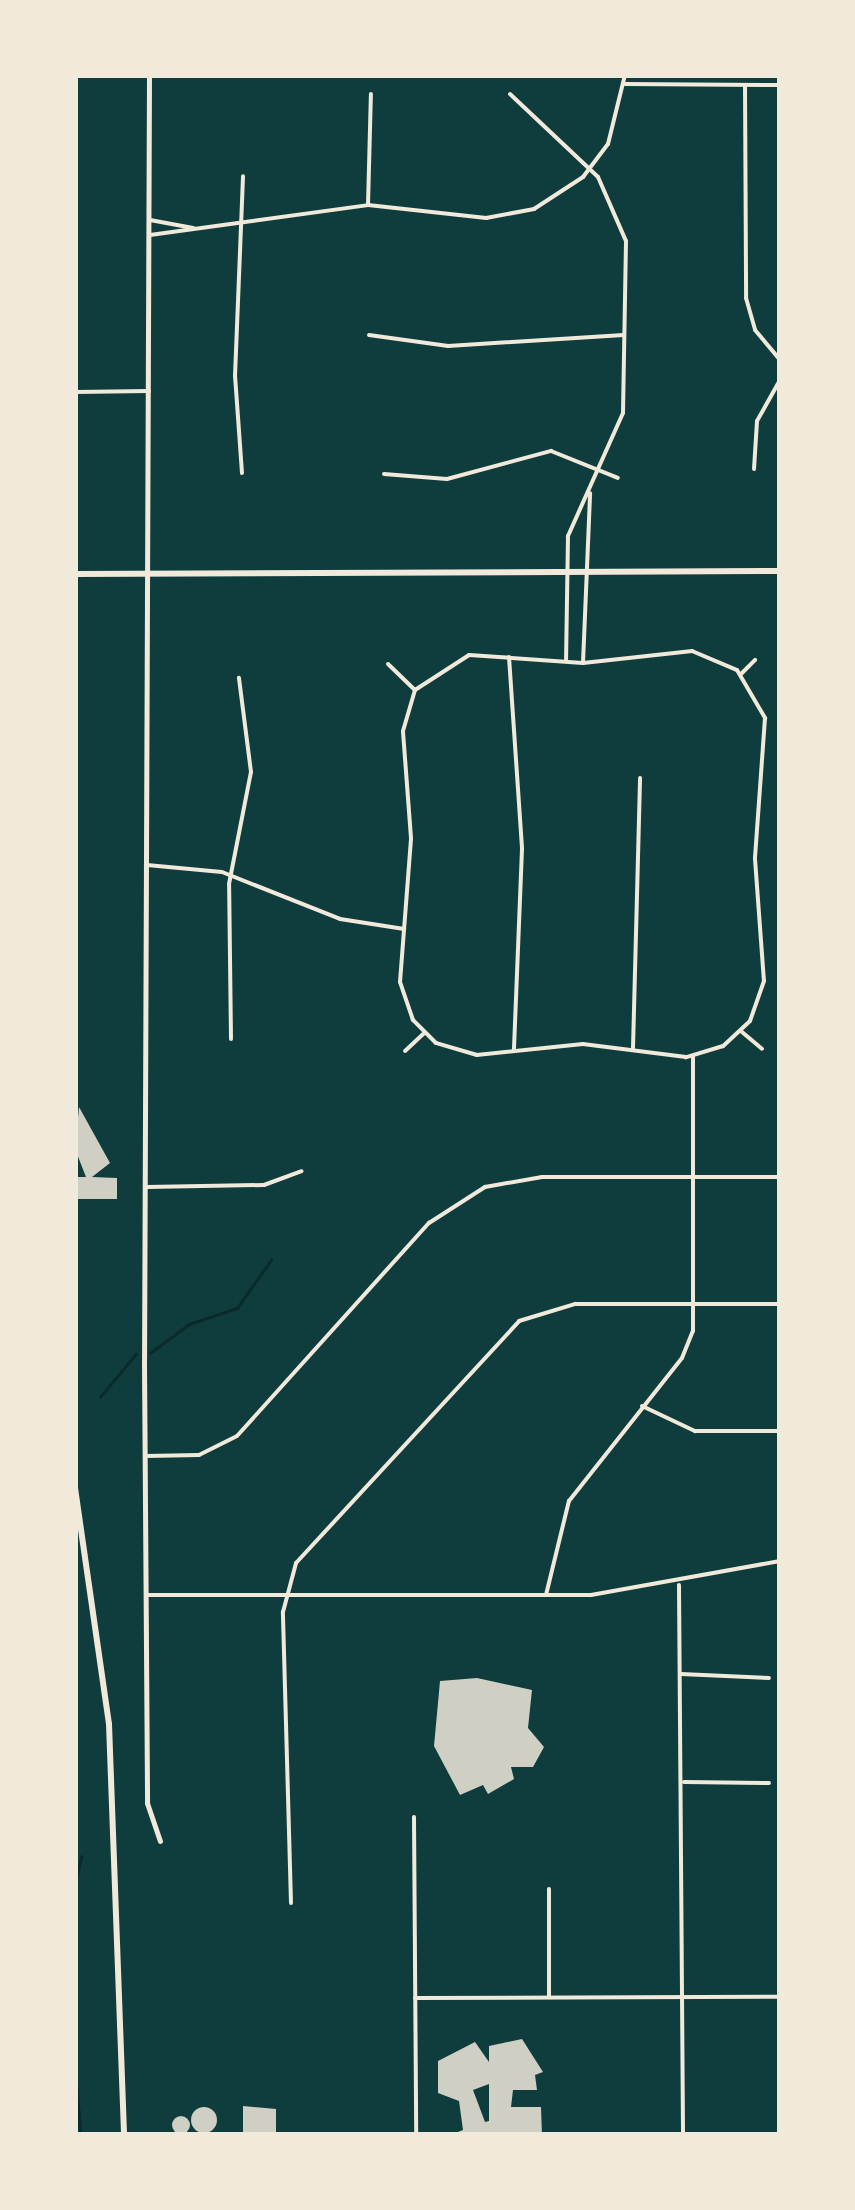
<!DOCTYPE html>
<html>
<head>
<meta charset="utf-8">
<style>
	body { margin:0 }
	#map { position:relative; width:855px; height:2210px; overflow:hidden; background:#0f3d3e; font-family:Helvetica,sans-serif }
	div>[style] { position:absolute }
	.stream>* { height:2.5px; margin:-1.25px; padding:0 1.25px; transform-origin:1.25px; border-radius:1.25px; background:#0a2a2b }
	.building>* { inset:0; background:#cfcfc3 }
	.round { border-radius:50% }
	.minor>* { height:4px; margin:-2px; padding:0 2px; transform-origin:2px; border-radius:2px; background:#f1e9da }
	.tertiary>* { height:5px; margin:-2.5px; padding:0 2.5px; transform-origin:2.5px; border-radius:2.5px; background:#f1e9da }
	.secondary>* { height:6px; margin:-3px; padding:0 3px; transform-origin:3px; border-radius:3px; background:#f1e9da }
	.trunk>* { height:6px; margin:-3px; padding:0 3px; transform-origin:3px; border-radius:3px; background:#f1e9da }
	span { translate:-50% -50%; white-space:nowrap; text-align:center; line-height:1.15; -webkit-text-stroke:10px #f1e9da; paint-order:stroke }
	.frame { position:absolute; inset:0; border:78px solid #f1e9da; pointer-events:none }
</style>
</head>
<body>
<div id="map">
	<div class="stream">
		<i style="left:150px;top:1353px;width:49px;rotate:-36.6deg"></i>
		<i style="left:189px;top:1324px;width:51px;rotate:-18.4deg"></i>
		<i style="left:237px;top:1308px;width:59px;rotate:-54.7deg"></i>
		<i style="left:100px;top:1397px;width:56px;rotate:-50.1deg"></i>
		<i style="left:75px;top:1884px;width:28px;rotate:-77deg"></i>
		<i style="left:75px;top:2064px;width:71px;rotate:85.2deg"></i>
	</div>
	<div class="building">
		<i style="clip-path:polygon(79px 1107px,110px 1163px,92px 1177px,117px 1178px,117px 1199px,75px 1199px,75px 1177px,86px 1177px,75px 1149px)"></i>
		<i style="clip-path:polygon(477px 1678px,532px 1690px,528px 1728px,544px 1747px,533px 1767px,511px 1767px,514px 1779px,488px 1794px,483px 1785px,460px 1795px,434px 1746px,440px 1681px)"></i>
		<i style="clip-path:polygon(evenodd,522px 2039px,543px 2072px,535px 2075px,537px 2090px,513px 2090px,511px 2107px,541px 2107px,542px 2135px,450px 2135px,463px 2130px,459px 2101px,438px 2093px,438px 2061px,475px 2042px,489px 2062px,489px 2046px,522px 2039px,489px 2084px,489px 2121px,485px 2122px,473px 2090px,489px 2084px)"></i>
		<i style="clip-path:polygon(243px 2106px,276px 2109px,276px 2135px,243px 2135px)"></i>
		<i class="round" style="left:191px;top:2107px;width:26px;height:26px"></i>
		<i class="round" style="left:172px;top:2116px;width:18px;height:18px"></i>
	</div>
	<div class="minor">
		<i style="left:625px;top:84px;width:155px;rotate:0.4deg"></i>
		<i style="left:745px;top:85px;width:213px;rotate:89.7deg"></i>
		<i style="left:746px;top:298px;width:33px;rotate:74deg"></i>
		<i style="left:755px;top:330px;width:39px;rotate:50deg"></i>
		<i style="left:510px;top:94px;width:121px;rotate:43.3deg"></i>
		<i style="left:598px;top:177px;width:70px;rotate:66.4deg"></i>
		<i style="left:626px;top:241px;width:172px;rotate:91deg"></i>
		<i style="left:623px;top:413px;width:135px;rotate:114.1deg"></i>
		<i style="left:568px;top:536px;width:124px;rotate:90.9deg"></i>
		<i style="left:368px;top:205px;width:111px;rotate:-88.5deg"></i>
		<i style="left:150px;top:220px;width:44px;rotate:10.5deg"></i>
		<i style="left:150px;top:235px;width:220px;rotate:-7.8deg"></i>
		<i style="left:368px;top:205px;width:119px;rotate:6.3deg"></i>
		<i style="left:486px;top:218px;width:49px;rotate:-10.6deg"></i>
		<i style="left:534px;top:209px;width:59px;rotate:-33.1deg"></i>
		<i style="left:583px;top:177px;width:41px;rotate:-52.9deg"></i>
		<i style="left:608px;top:144px;width:71px;rotate:-76.2deg"></i>
		<i style="left:369px;top:335px;width:80px;rotate:7.9deg"></i>
		<i style="left:448px;top:346px;width:176px;rotate:-3.6deg"></i>
		<i style="left:75px;top:392px;width:74px;rotate:-0.8deg"></i>
		<i style="left:754px;top:469px;width:48px;rotate:-86.4deg"></i>
		<i style="left:757px;top:421px;width:47px;rotate:-60.7deg"></i>
		<i style="left:242px;top:473px;width:97px;rotate:-94.1deg"></i>
		<i style="left:235px;top:376px;width:200px;rotate:-87.7deg"></i>
		<i style="left:384px;top:474px;width:63px;rotate:4.5deg"></i>
		<i style="left:447px;top:479px;width:108px;rotate:-15.1deg"></i>
		<i style="left:551px;top:451px;width:72px;rotate:21.9deg"></i>
		<i style="left:692px;top:651px;width:49px;rotate:22.9deg"></i>
		<i style="left:737px;top:670px;width:56px;rotate:59.7deg"></i>
		<i style="left:765px;top:718px;width:141px;rotate:94.1deg"></i>
		<i style="left:755px;top:859px;width:122px;rotate:85.8deg"></i>
		<i style="left:764px;top:981px;width:42px;rotate:109.3deg"></i>
		<i style="left:750px;top:1021px;width:37px;rotate:137deg"></i>
		<i style="left:723px;top:1046px;width:39px;rotate:163deg"></i>
		<i style="left:686px;top:1057px;width:104px;rotate:-172.8deg"></i>
		<i style="left:583px;top:1044px;width:107px;rotate:174.1deg"></i>
		<i style="left:477px;top:1055px;width:43px;rotate:-163.7deg"></i>
		<i style="left:436px;top:1043px;width:33px;rotate:-135deg"></i>
		<i style="left:413px;top:1020px;width:40px;rotate:-108.9deg"></i>
		<i style="left:400px;top:982px;width:144px;rotate:-85.6deg"></i>
		<i style="left:411px;top:838px;width:107px;rotate:-94.3deg"></i>
		<i style="left:403px;top:731px;width:43px;rotate:-73.7deg"></i>
		<i style="left:415px;top:690px;width:64px;rotate:-32.9deg"></i>
		<i style="left:469px;top:655px;width:114px;rotate:4deg"></i>
		<i style="left:583px;top:663px;width:110px;rotate:-6.3deg"></i>
		<i style="left:509px;top:657px;width:192px;rotate:86.1deg"></i>
		<i style="left:522px;top:849px;width:201px;rotate:92.3deg"></i>
		<i style="left:583px;top:663px;width:170px;rotate:-87.6deg"></i>
		<i style="left:388px;top:664px;width:37px;rotate:44deg"></i>
		<i style="left:741px;top:674px;width:20px;rotate:-45deg"></i>
		<i style="left:147px;top:865px;width:75px;rotate:5.3deg"></i>
		<i style="left:222px;top:872px;width:127px;rotate:21.7deg"></i>
		<i style="left:340px;top:919px;width:65px;rotate:8.9deg"></i>
		<i style="left:742px;top:1032px;width:26px;rotate:40deg"></i>
		<i style="left:231px;top:1039px;width:155px;rotate:-90.7deg"></i>
		<i style="left:229px;top:884px;width:114px;rotate:-78.9deg"></i>
		<i style="left:251px;top:772px;width:95px;rotate:-97.3deg"></i>
		<i style="left:633px;top:1048px;width:270px;rotate:-88.5deg"></i>
		<i style="left:405px;top:1051px;width:26px;rotate:-43deg"></i>
		<i style="left:147px;top:1187px;width:117px;rotate:-1deg"></i>
		<i style="left:264px;top:1185px;width:40px;rotate:-20.2deg"></i>
		<i style="left:642px;top:1406px;width:59px;rotate:25.3deg"></i>
		<i style="left:695px;top:1431px;width:85px"></i>
		<i style="left:146px;top:1456px;width:53px;rotate:-1.1deg"></i>
		<i style="left:199px;top:1455px;width:42px;rotate:-26.6deg"></i>
		<i style="left:237px;top:1436px;width:287px;rotate:-48deg"></i>
		<i style="left:429px;top:1223px;width:67px;rotate:-32.7deg"></i>
		<i style="left:485px;top:1187px;width:58px;rotate:-10deg"></i>
		<i style="left:542px;top:1177px;width:238px"></i>
		<i style="left:679px;top:1585px;width:550px;rotate:89.58deg"></i>
		<i style="left:147px;top:1595px;width:444px"></i>
		<i style="left:591px;top:1595px;width:192px;rotate:-10.2deg"></i>
		<i style="left:546px;top:1595px;width:97px;rotate:-76.3deg"></i>
		<i style="left:569px;top:1501px;width:182px;rotate:-51.7deg"></i>
		<i style="left:682px;top:1358px;width:29px;rotate:-68deg"></i>
		<i style="left:693px;top:1331px;width:275px;rotate:-90deg"></i>
		<i style="left:681px;top:1674px;width:88px;rotate:2.6deg"></i>
		<i style="left:684px;top:1782px;width:85px;rotate:0.7deg"></i>
		<i style="left:414px;top:1817px;width:318px;rotate:89.6deg"></i>
		<i style="left:291px;top:1903px;width:291px;rotate:-91.6deg"></i>
		<i style="left:283px;top:1612px;width:51px;rotate:-75.1deg"></i>
		<i style="left:296px;top:1563px;width:329px;rotate:-47.3deg"></i>
		<i style="left:519px;top:1321px;width:59px;rotate:-16.9deg"></i>
		<i style="left:575px;top:1304px;width:205px"></i>
		<i style="left:549px;top:1997px;width:108px;rotate:-90deg"></i>
		<i style="left:415px;top:1998px;width:365px;rotate:-0.2deg"></i>
	</div>
	<div class="tertiary">
		<i style="left:149px;top:75px;width:1287px;rotate:90.22deg"></i>
		<i style="left:144px;top:1362px;width:441px;rotate:89.6deg"></i>
		<i style="left:147px;top:1803px;width:40px;rotate:71.1deg"></i>
	</div>
	<div class="secondary">
		<i style="left:75px;top:574px;width:705px;rotate:-0.24deg"></i>
	</div>
	<div class="trunk">
		<i style="left:75px;top:1488px;width:238px;rotate:81.8deg"></i>
		<i style="left:109px;top:1724px;width:411px;rotate:87.9deg"></i>
	</div>
	<div class="frame"></div>
</div>
</body>
</html>
